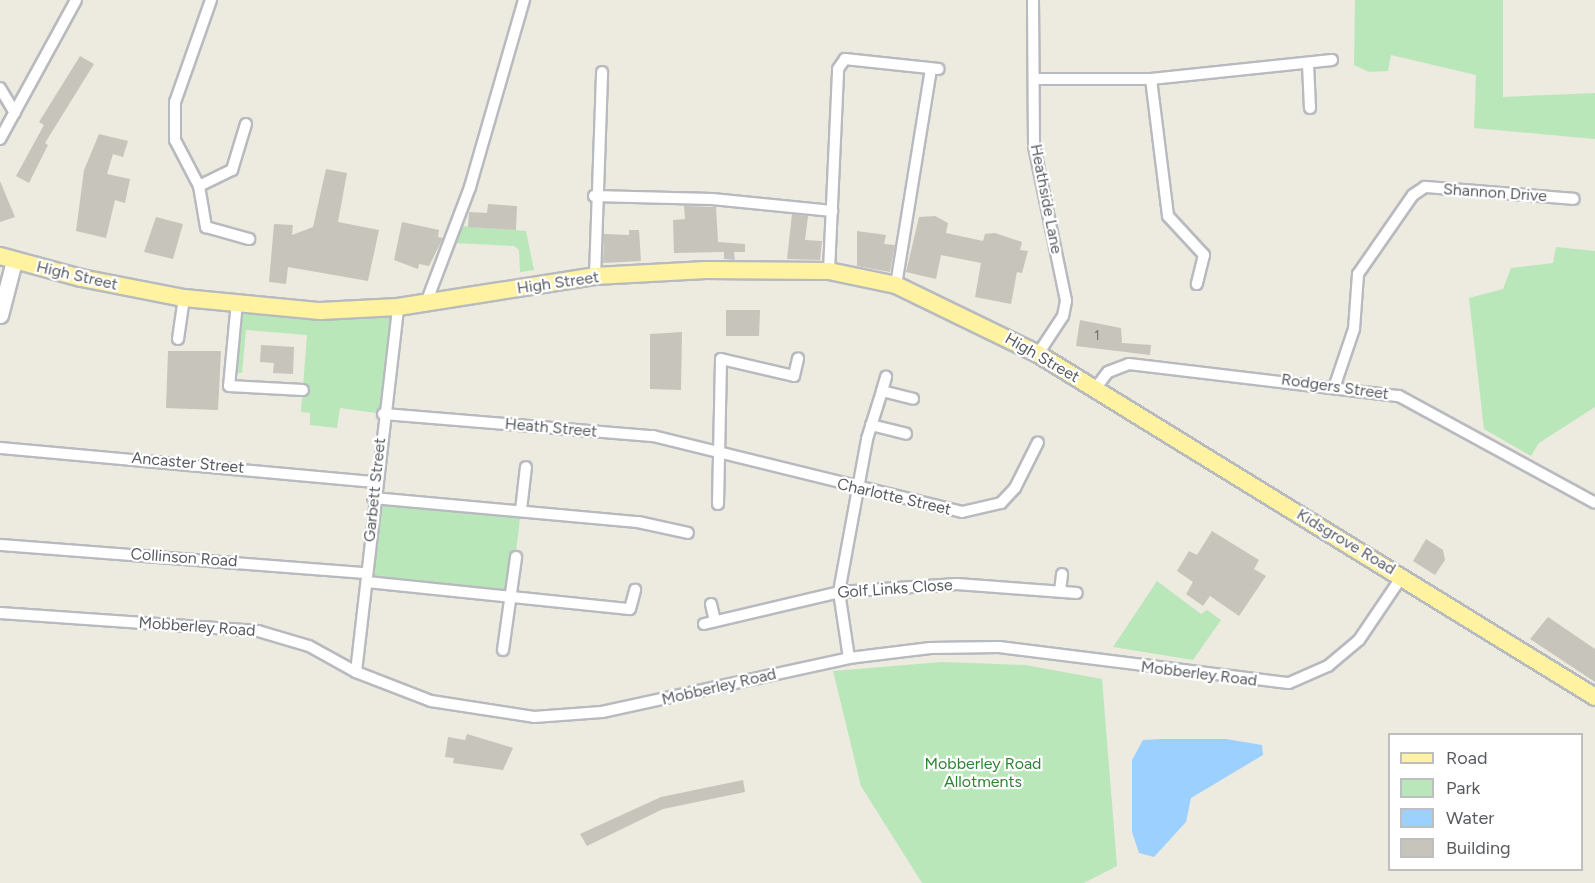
<!DOCTYPE html>
<html>
<head>
<meta charset="utf-8">
<style>
	body { margin:0 }
	#map { position:relative; width:1595px; height:883px; overflow:hidden; background:#edeadf; font-family:Figtree,sans-serif }
	div>[style] { position:absolute }
	.green>* { inset:0; background:#b9e7ba }
	.water>* { inset:0; background:#9cd0ff }
	.building>* { inset:0; background:#c7c4bc }
	.roads { filter:drop-shadow(2px 0 #b7babf) drop-shadow(-2px 0 #b7babf) drop-shadow(0 2px #b7babf) drop-shadow(0 -2px #b7babf) }
	.street>* { height:10px; margin:-5px; padding:0 5px; transform-origin:5px; border-radius:5px; background:#fff }
	.secondary>* { height:15px; margin:-7.5px; padding:0 7.5px; transform-origin:7.5px; border-radius:7.5px; background:#fff }
	.primary>* { height:16px; margin:-8px; padding:0 8px; transform-origin:8px; border-radius:8px; background:#fff3a1 }
	span { translate:-50% -50%; white-space:nowrap; text-align:center; line-height:1.15; -webkit-text-stroke:4.5px #fff; paint-order:stroke }
	.number-label { font-size:14px; color:#747678 }
	.number-label span { -webkit-text-stroke-width:0 }
	.street-label { font-size:16px; color:#585c61 }
	.park-label { font-size:16px; color:#2e8335 }
	.legend { position:absolute; left:1388px; top:733px; width:195px; height:138px; box-sizing:border-box; background:#fff; border:2px solid #bcbec0; margin:0; padding:8px 10px; list-style:none; font-size:18px; color:#585c61 }
	.legend li { display:flex; align-items:center; gap:12px; height:30px }
	.legend b { width:30px; border:2px solid #bcbec0 }
</style>
</head>
<body>
<div id="map">
	<div class="green">
		<i style="clip-path:polygon(1355px 0,1503px 0,1503px 97px,1595px 93px,1595px 139px,1474px 128px,1476px 75px,1391px 55px,1388px 71px,1369px 72px,1354px 65px)"></i>
		<i style="clip-path:polygon(461px 226px,526px 231px,534px 270px,516px 273px,520px 272px,519px 250px,514px 246px,454px 243px)"></i>
		<i style="clip-path:polygon(1556px 247px,1595px 251px,1595px 407px,1539px 443px,1531px 456px,1484px 429px,1469px 298px,1503px 289px,1511px 268px,1553px 263px)"></i>
		<i style="clip-path:polygon(237px 306px,397px 312px,383px 414px,340px 408px,337px 428px,310px 425px,310px 413px,301px 412px,307px 335px,246px 330px,242px 373px,230px 372px)"></i>
		<i style="clip-path:polygon(373px 498px,521px 510px,511px 594px,367px 582px)"></i>
		<i style="clip-path:polygon(1157px 581px,1201px 614px,1207px 610px,1221px 620px,1193px 660px,1113px 647px)"></i>
		<i style="clip-path:polygon(942px 662px,1025px 665px,1102px 679px,1117px 866px,1084px 883px,922px 883px,861px 786px,833px 671px)"></i>
	</div>
	<div class="water">
		<i style="clip-path:polygon(1161px 739px,1226px 739px,1262px 745px,1263px 755px,1191px 798px,1186px 822px,1154px 857px,1139px 853px,1132px 832px,1132px 760px,1143px 740px)"></i>
	</div>
	<div class="building">
		<i style="clip-path:polygon(80px 56px,94px 64px,45px 143px,48px 145px,29px 183px,16px 176px,44px 125px,39px 122px)"></i>
		<i style="clip-path:polygon(99px 134px,128px 141px,123px 157px,113px 154px,107px 174px,130px 179px,125px 203px,115px 200px,106px 238px,76px 231px,84px 170px)"></i>
		<i style="clip-path:polygon(326px 169px,347px 173px,338px 222px,379px 230px,368px 281px,288px 267px,286px 284px,269px 282px,274px 224px,293px 225px,292px 235px,313px 227px)"></i>
		<i style="clip-path:polygon(0 181px,15px 217px,0 222px)"></i>
		<i style="clip-path:polygon(488px 204px,517px 206px,516px 230px,468px 227px,469px 212px,487px 213px)"></i>
		<i style="clip-path:polygon(684px 206px,716px 207px,718px 242px,745px 244px,745px 252px,734px 252px,735px 260px,724px 259px,724px 252px,674px 253px,673px 220px,685px 219px)"></i>
		<i style="clip-path:polygon(792px 214px,808px 216px,805px 240px,822px 241px,820px 260px,787px 259px)"></i>
		<i style="clip-path:polygon(935px 216px,948px 223px,946px 233px,983px 241px,985px 234px,995px 233px,1022px 242px,1020px 250px,1028px 251px,1022px 273px,1017px 272px,1011px 304px,975px 297px,981px 263px,941px 255px,936px 279px,906px 272px,919px 217px)"></i>
		<i style="clip-path:polygon(156px 217px,183px 224px,173px 259px,144px 252px)"></i>
		<i style="clip-path:polygon(402px 222px,439px 230px,438px 237px,443px 238px,429px 266px,419px 264px,418px 269px,394px 260px)"></i>
		<i style="clip-path:polygon(629px 230px,639px 230px,641px 261px,603px 263px,604px 234px,629px 235px)"></i>
		<i style="clip-path:polygon(857px 231px,886px 235px,884px 244px,895px 245px,890px 272px,857px 266px)"></i>
		<i style="clip-path:polygon(726px 310px,760px 310px,759px 336px,726px 336px)"></i>
		<i style="clip-path:polygon(1080px 320px,1121px 328px,1122px 343px,1151px 345px,1150px 355px,1076px 346px)"></i>
		<i style="clip-path:polygon(682px 332px,681px 390px,650px 389px,650px 334px)"></i>
		<i style="clip-path:polygon(261px 345px,294px 347px,293px 374px,273px 373px,274px 363px,260px 362px)"></i>
		<i style="clip-path:polygon(168px 351px,221px 351px,218px 410px,166px 408px)"></i>
		<i style="clip-path:polygon(1212px 531px,1259px 560px,1254px 569px,1266px 576px,1239px 616px,1210px 596px,1203px 606px,1186px 594px,1193px 582px,1177px 571px,1189px 551px,1197px 555px)"></i>
		<i style="clip-path:polygon(1426px 539px,1443px 550px,1445px 560px,1435px 575px,1413px 561px)"></i>
		<i style="clip-path:polygon(1548px 617px,1595px 649px,1595px 682px,1530px 639px)"></i>
		<i style="clip-path:polygon(467px 734px,513px 748px,503px 770px,453px 763px,454px 758px,445px 757px,448px 737px,465px 740px)"></i>
		<i style="clip-path:polygon(743px 780px,745px 792px,663px 809px,587px 846px,580px 834px,661px 797px)"></i>
	</div>
	<div class="roads">
		<div class="street">
			<i style="left:211px;top:0;width:108px;rotate:109.4deg"></i>
			<i style="left:175px;top:102px;width:38px;rotate:90deg"></i>
			<i style="left:175px;top:140px;width:52px;rotate:62.4deg"></i>
			<i style="left:199px;top:186px;width:42px;rotate:80.3deg"></i>
			<i style="left:206px;top:227px;width:45px;rotate:15.6deg"></i>
			<i style="left:1033px;top:0;width:146px;rotate:89.6deg"></i>
			<i style="left:1034px;top:146px;width:158px;rotate:78.3deg"></i>
			<i style="left:1066px;top:301px;width:15px;rotate:101deg"></i>
			<i style="left:1063px;top:316px;width:45px;rotate:123.3deg"></i>
			<i style="left:1308px;top:64px;width:44px;rotate:87.4deg"></i>
			<i style="left:1034px;top:79px;width:117px"></i>
			<i style="left:1151px;top:79px;width:182px;rotate:-6deg"></i>
			<i style="left:1151px;top:79px;width:138px;rotate:82.9deg"></i>
			<i style="left:1168px;top:216px;width:53px;rotate:47.3deg"></i>
			<i style="left:1204px;top:255px;width:30px;rotate:104deg"></i>
			<i style="left:0;top:88px;width:29px;rotate:59deg"></i>
			<i style="left:0;top:139px;width:158px;rotate:-61.3deg"></i>
			<i style="left:199px;top:186px;width:37px;rotate:-26deg"></i>
			<i style="left:232px;top:170px;width:48px;rotate:-73.1deg"></i>
			<i style="left:594px;top:196px;width:118px;rotate:1.5deg"></i>
			<i style="left:712px;top:199px;width:121px;rotate:5.7deg"></i>
			<i style="left:829px;top:271px;width:202px;rotate:-87.4deg"></i>
			<i style="left:838px;top:69px;width:12px;rotate:-55deg"></i>
			<i style="left:845px;top:59px;width:94px;rotate:6.1deg"></i>
			<i style="left:595px;top:276px;width:204px;rotate:-88deg"></i>
			<i style="left:896px;top:285px;width:219px;rotate:-80.8deg"></i>
			<i style="left:237px;top:302px;width:84px;rotate:95.4deg"></i>
			<i style="left:229px;top:386px;width:74px;rotate:3.1deg"></i>
			<i style="left:426px;top:303px;width:124px;rotate:-69.2deg"></i>
			<i style="left:470px;top:187px;width:195px;rotate:-73.9deg"></i>
			<i style="left:178px;top:339px;width:41px;rotate:-81.7deg"></i>
			<i style="left:1335px;top:385px;width:59px;rotate:-71.3deg"></i>
			<i style="left:1354px;top:329px;width:55px;rotate:-85.8deg"></i>
			<i style="left:1358px;top:274px;width:96px;rotate:-55.2deg"></i>
			<i style="left:1413px;top:195px;width:14px;rotate:-34deg"></i>
			<i style="left:1425px;top:187px;width:149px;rotate:4.6deg"></i>
			<i style="left:1095px;top:389px;width:21px;rotate:-53deg"></i>
			<i style="left:1108px;top:372px;width:22px;rotate:-21deg"></i>
			<i style="left:1129px;top:364px;width:272px;rotate:6.8deg"></i>
			<i style="left:1399px;top:396px;width:223px;rotate:28.6deg"></i>
			<i style="left:882px;top:391px;width:15px;rotate:-74deg"></i>
			<i style="left:383px;top:414px;width:271px;rotate:4.7deg"></i>
			<i style="left:653px;top:436px;width:318px;rotate:13.8deg"></i>
			<i style="left:962px;top:512px;width:40px;rotate:-13deg"></i>
			<i style="left:1001px;top:503px;width:21px;rotate:-47deg"></i>
			<i style="left:1015px;top:488px;width:51px;rotate:-63.4deg"></i>
			<i style="left:871px;top:425px;width:36px;rotate:14deg"></i>
			<i style="left:0;top:448px;width:377px;rotate:5.2deg"></i>
			<i style="left:373px;top:498px;width:266px;rotate:5.2deg"></i>
			<i style="left:638px;top:522px;width:51px;rotate:12.4deg"></i>
			<i style="left:718px;top:504px;width:145px;rotate:-88.8deg"></i>
			<i style="left:721px;top:359px;width:75px;rotate:13.1deg"></i>
			<i style="left:794px;top:376px;width:18px;rotate:-77deg"></i>
			<i style="left:521px;top:510px;width:43px;rotate:-83.4deg"></i>
			<i style="left:0;top:545px;width:368px;rotate:4.4deg"></i>
			<i style="left:367px;top:582px;width:264px;rotate:5.9deg"></i>
			<i style="left:630px;top:609px;width:20px;rotate:-75deg"></i>
			<i style="left:1060px;top:591px;width:17px;rotate:-83deg"></i>
			<i style="left:711px;top:604px;width:17px;rotate:77deg"></i>
			<i style="left:0;top:613px;width:259px;rotate:4deg"></i>
			<i style="left:258px;top:631px;width:53px;rotate:16.4deg"></i>
			<i style="left:309px;top:646px;width:54px;rotate:29deg"></i>
			<i style="left:356px;top:672px;width:80px;rotate:21.1deg"></i>
			<i style="left:431px;top:701px;width:104px;rotate:8.8deg"></i>
			<i style="left:534px;top:717px;width:68px;rotate:-4.2deg"></i>
			<i style="left:602px;top:712px;width:253px;rotate:-12.3deg"></i>
			<i style="left:849px;top:658px;width:82px;rotate:-7deg"></i>
			<i style="left:930px;top:648px;width:69px;rotate:-0.8deg"></i>
			<i style="left:999px;top:647px;width:292px;rotate:7.1deg"></i>
			<i style="left:1289px;top:683px;width:43px;rotate:-23.6deg"></i>
			<i style="left:1328px;top:666px;width:40px;rotate:-40deg"></i>
			<i style="left:1359px;top:640px;width:78px;rotate:-55.9deg"></i>
			<i style="left:704px;top:624px;width:139px;rotate:-13.3deg"></i>
			<i style="left:839px;top:592px;width:118px;rotate:-3.9deg"></i>
			<i style="left:957px;top:584px;width:120px;rotate:4.3deg"></i>
			<i style="left:503px;top:650px;width:94px;rotate:-82deg"></i>
			<i style="left:849px;top:658px;width:67px;rotate:-98.6deg"></i>
			<i style="left:839px;top:592px;width:156px;rotate:-79.6deg"></i>
			<i style="left:867px;top:439px;width:50px;rotate:-72.6deg"></i>
			<i style="left:882px;top:391px;width:32px;rotate:14deg"></i>
			<i style="left:356px;top:672px;width:367px;rotate:-83.4deg"></i>
		</div>
		<div class="secondary">
			<i style="left:0;top:315px;width:56px;rotate:-75.5deg"></i>
		</div>
		<div class="primary">
			<i style="left:0;top:256px;width:84px;rotate:15.2deg"></i>
			<i style="left:81px;top:278px;width:105px;rotate:11deg"></i>
			<i style="left:184px;top:298px;width:137px;rotate:5.5deg"></i>
			<i style="left:320px;top:311px;width:78px;rotate:-2.9deg"></i>
			<i style="left:398px;top:307px;width:199px;rotate:-8.9deg"></i>
			<i style="left:595px;top:276px;width:111px;rotate:-3.1deg"></i>
			<i style="left:706px;top:270px;width:123px;rotate:0.5deg"></i>
			<i style="left:829px;top:271px;width:68px;rotate:11.8deg"></i>
			<i style="left:896px;top:285px;width:158px;rotate:25.9deg"></i>
			<i style="left:1038px;top:354px;width:654px;rotate:31.62deg"></i>
		</div>
	</div>
	<div class="number-label">
		<span style="left:1097px;top:336px">1</span>
	</div>
	<div class="street-label">
		<span style="left:1495px;top:193px;rotate:4deg">Shannon Drive</span>
		<span style="left:1046px;top:199px;rotate:79deg">Heathside Lane</span>
		<span style="left:77px;top:276px;rotate:13deg">High Street</span>
		<span style="left:558px;top:283px;rotate:-8deg">High Street</span>
		<span style="left:1042px;top:358px;rotate:30deg">High Street</span>
		<span style="left:1335px;top:387px;rotate:8deg">Rodgers Street</span>
		<span style="left:551px;top:428px;rotate:5deg">Heath Street</span>
		<span style="left:188px;top:463px;rotate:5deg">Ancaster Street</span>
		<span style="left:375px;top:490px;rotate:-84deg">Garbett Street</span>
		<span style="left:894px;top:497px;rotate:13deg">Charlotte Street</span>
		<span style="left:1346px;top:542px;rotate:31deg">Kidsgrove Road</span>
		<span style="left:184px;top:558px;rotate:4deg">Collinson Road</span>
		<span style="left:895px;top:589px;rotate:-4deg">Golf Links Close</span>
		<span style="left:197px;top:627px;rotate:4deg">Mobberley Road</span>
		<span style="left:1199px;top:674px;rotate:7deg">Mobberley Road</span>
		<span style="left:719px;top:687px;rotate:-13deg">Mobberley Road</span>
	</div>
	<div class="park-label">
		<span style="left:983px;top:773px">Mobberley Road<br>Allotments</span>
	</div>
	<ul class="legend">
	<li><b style="height:8px;background:#fff3a1"></b>Road</li>
	<li><b style="height:16px;background:#b9e7ba"></b>Park</li>
	<li><b style="height:16px;background:#9cd0ff"></b>Water</li>
	<li><b style="height:16px;background:#c7c4bc"></b>Building</li>
	</ul>
</div>
</body>
</html>
